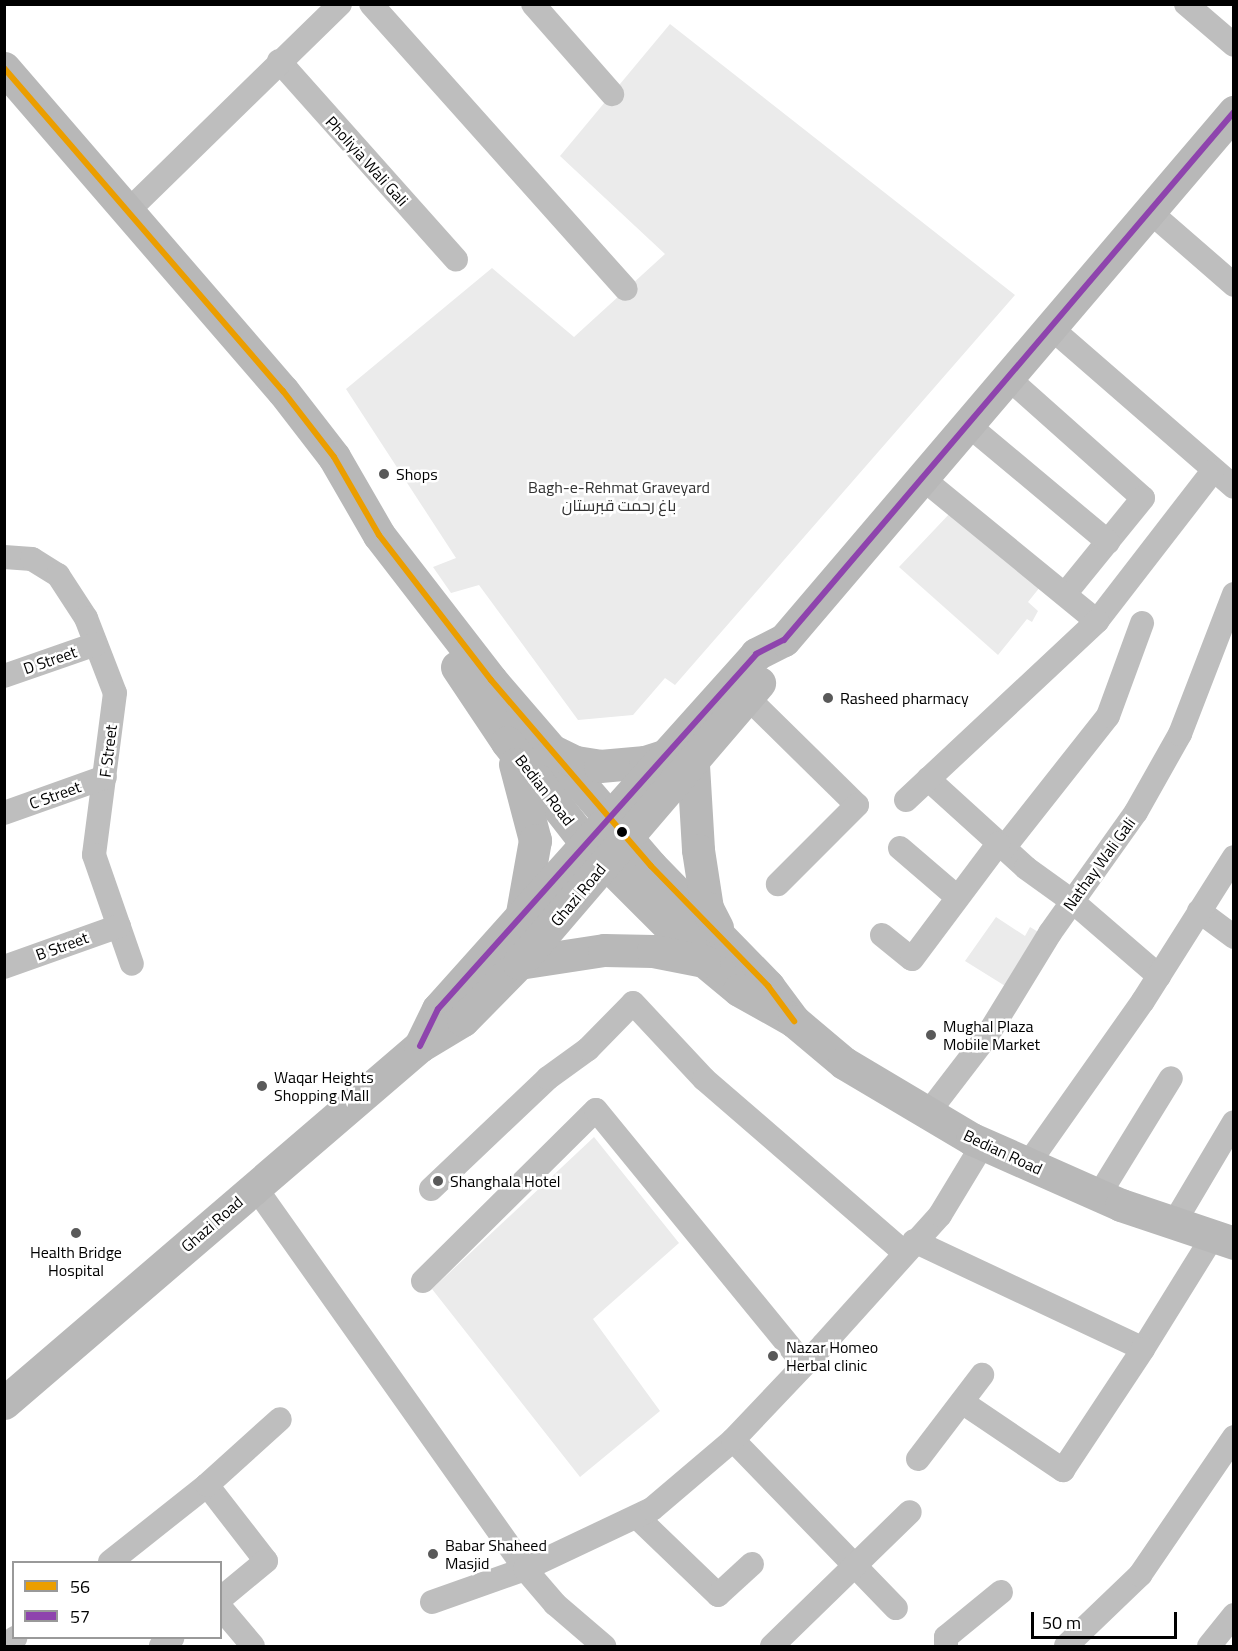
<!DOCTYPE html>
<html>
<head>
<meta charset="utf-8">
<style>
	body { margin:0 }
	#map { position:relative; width:1238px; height:1651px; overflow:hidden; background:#fff; font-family:"Titillium Web",Cairo,sans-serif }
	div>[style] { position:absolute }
	.green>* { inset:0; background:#ebebeb }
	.street>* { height:24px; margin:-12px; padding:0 12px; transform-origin:12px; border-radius:12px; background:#bebebe }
	.secondary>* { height:33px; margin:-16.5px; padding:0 16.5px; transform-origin:16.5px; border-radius:16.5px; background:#b8b8b8 }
	.bus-1>* { height:6px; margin:-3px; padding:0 3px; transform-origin:3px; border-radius:3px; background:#eb9e00 }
	.bus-2>* { height:6px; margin:-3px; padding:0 3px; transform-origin:3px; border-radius:3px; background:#8e44ad }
	.dots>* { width:16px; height:16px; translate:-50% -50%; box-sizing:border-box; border:3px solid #fff; border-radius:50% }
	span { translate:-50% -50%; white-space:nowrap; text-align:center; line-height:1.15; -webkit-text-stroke:5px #fff; paint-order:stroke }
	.street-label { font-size:16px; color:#000 }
	.poi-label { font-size:16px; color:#000 }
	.left { translate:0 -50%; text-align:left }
	.park-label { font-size:16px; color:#323232 }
	.frame { position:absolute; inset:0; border:6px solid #000; pointer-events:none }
	.legend { position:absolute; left:12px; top:1561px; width:210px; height:78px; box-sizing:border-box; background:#fff; border:2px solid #999; margin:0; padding:8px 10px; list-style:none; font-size:18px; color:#000 }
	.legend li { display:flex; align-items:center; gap:12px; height:30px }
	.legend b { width:30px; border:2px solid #999 }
	.scale { position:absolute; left:1031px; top:1612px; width:146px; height:27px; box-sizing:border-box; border:3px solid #000; border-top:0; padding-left:8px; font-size:18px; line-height:21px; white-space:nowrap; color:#000; -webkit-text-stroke:4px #fff; paint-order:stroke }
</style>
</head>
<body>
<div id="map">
	<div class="green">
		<i style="clip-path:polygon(670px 24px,1015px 295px,675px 685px,665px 678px,633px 715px,578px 720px,479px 585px,451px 593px,433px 567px,456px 558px,346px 389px,492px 268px,574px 337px,665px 254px,560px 156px)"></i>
		<i style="clip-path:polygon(953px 510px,1040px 587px,1028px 602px,1038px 611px,1032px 622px,1027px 619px,998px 655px,899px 567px)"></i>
		<i style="clip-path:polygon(996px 917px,1025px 936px,1030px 927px,1045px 936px,1010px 989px,965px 961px)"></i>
		<i style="clip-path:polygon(594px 1137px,679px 1243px,593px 1319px,660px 1411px,580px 1477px,432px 1289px)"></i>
	</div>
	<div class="street">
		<i style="left:371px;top:4px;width:382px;rotate:48.2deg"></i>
		<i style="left:533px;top:4px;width:120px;rotate:48.7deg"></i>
		<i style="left:1186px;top:4px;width:63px;rotate:40.5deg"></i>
		<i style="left:279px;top:61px;width:266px;rotate:48.3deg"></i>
		<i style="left:128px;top:211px;width:296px;rotate:-44.3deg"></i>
		<i style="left:1149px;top:211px;width:113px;rotate:41deg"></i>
		<i style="left:1050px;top:327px;width:244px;rotate:41deg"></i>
		<i style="left:1007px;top:377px;width:182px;rotate:41.7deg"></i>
		<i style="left:1143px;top:498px;width:124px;rotate:129.1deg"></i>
		<i style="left:967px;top:424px;width:184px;rotate:39.9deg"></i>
		<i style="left:922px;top:478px;width:226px;rotate:39.3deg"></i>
		<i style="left:1097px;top:621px;width:188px;rotate:-52.3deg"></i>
		<i style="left:4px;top:557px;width:28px;rotate:4deg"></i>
		<i style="left:32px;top:559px;width:31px;rotate:32deg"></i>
		<i style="left:58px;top:575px;width:51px;rotate:56.9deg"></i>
		<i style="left:86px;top:618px;width:80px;rotate:68.9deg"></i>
		<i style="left:115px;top:693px;width:163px;rotate:97.4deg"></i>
		<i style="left:94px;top:855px;width:115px;rotate:70.8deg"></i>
		<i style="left:4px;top:676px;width:97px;rotate:-19.2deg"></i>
		<i style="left:747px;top:697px;width:154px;rotate:44.5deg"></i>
		<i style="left:857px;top:805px;width:112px;rotate:135deg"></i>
		<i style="left:928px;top:779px;width:132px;rotate:42.2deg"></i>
		<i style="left:1026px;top:868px;width:57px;rotate:35.7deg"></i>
		<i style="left:1072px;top:901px;width:115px;rotate:40.8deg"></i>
		<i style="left:906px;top:800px;width:262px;rotate:-43.1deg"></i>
		<i style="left:4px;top:813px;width:107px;rotate:-19.6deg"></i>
		<i style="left:900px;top:848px;width:75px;rotate:40.7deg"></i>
		<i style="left:1003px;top:849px;width:169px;rotate:-51.7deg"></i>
		<i style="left:1108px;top:716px;width:99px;rotate:-69.9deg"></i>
		<i style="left:1199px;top:911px;width:44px;rotate:36.6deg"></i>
		<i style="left:882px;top:935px;width:38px;rotate:39deg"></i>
		<i style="left:912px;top:959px;width:144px;rotate:-53.2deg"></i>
		<i style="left:4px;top:967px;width:122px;rotate:-19.6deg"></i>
		<i style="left:928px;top:1113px;width:97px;rotate:-52.5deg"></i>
		<i style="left:987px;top:1036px;width:121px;rotate:-58.5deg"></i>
		<i style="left:1050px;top:933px;width:148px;rotate:-54.6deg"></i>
		<i style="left:1136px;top:812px;width:90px;rotate:-60.6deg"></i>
		<i style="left:1180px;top:734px;width:150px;rotate:-68.9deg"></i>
		<i style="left:1028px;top:1164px;width:199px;rotate:-54.8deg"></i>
		<i style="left:1143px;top:1001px;width:170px;rotate:-57.7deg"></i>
		<i style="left:255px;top:1187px;width:468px;rotate:54.7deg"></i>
		<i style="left:525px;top:1569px;width:46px;rotate:49.4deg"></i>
		<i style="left:555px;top:1604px;width:65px;rotate:40.6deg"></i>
		<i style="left:431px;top:1189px;width:161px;rotate:-43.5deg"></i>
		<i style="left:548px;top:1078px;width:49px;rotate:-35.9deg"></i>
		<i style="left:588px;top:1049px;width:64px;rotate:-45.6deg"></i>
		<i style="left:633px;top:1003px;width:104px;rotate:46.9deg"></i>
		<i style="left:704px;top:1079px;width:264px;rotate:40.9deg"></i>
		<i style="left:1099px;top:1195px;width:137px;rotate:-58.4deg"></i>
		<i style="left:1174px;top:1223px;width:117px;rotate:-59.3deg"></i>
		<i style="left:914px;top:1241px;width:253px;rotate:25.2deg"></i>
		<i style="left:1143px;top:1349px;width:133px;rotate:-58.2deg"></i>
		<i style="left:423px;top:1281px;width:243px;rotate:-44.7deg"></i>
		<i style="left:596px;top:1110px;width:328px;rotate:50.7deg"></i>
		<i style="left:962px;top:1402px;width:122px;rotate:34deg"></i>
		<i style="left:1063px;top:1470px;width:145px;rotate:-56.5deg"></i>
		<i style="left:733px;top:1440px;width:234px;rotate:45.9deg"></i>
		<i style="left:918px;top:1459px;width:106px;rotate:-52.7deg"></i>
		<i style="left:207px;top:1485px;width:96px;rotate:52.2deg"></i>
		<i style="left:266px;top:1561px;width:60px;rotate:140.4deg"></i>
		<i style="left:638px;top:1518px;width:111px;rotate:43.9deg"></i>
		<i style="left:718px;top:1595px;width:46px;rotate:-42.4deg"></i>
		<i style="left:110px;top:1562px;width:124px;rotate:-38.4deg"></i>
		<i style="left:207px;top:1485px;width:98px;rotate:-42.1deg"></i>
		<i style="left:432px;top:1602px;width:99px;rotate:-19.5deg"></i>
		<i style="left:525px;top:1569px;width:140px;rotate:-25.3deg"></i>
		<i style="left:652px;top:1509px;width:106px;rotate:-40.4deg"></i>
		<i style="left:733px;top:1440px;width:131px;rotate:-46.5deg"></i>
		<i style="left:823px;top:1345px;width:175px;rotate:-48deg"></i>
		<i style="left:940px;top:1215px;width:83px;rotate:-58.8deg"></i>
		<i style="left:220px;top:1607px;width:51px;rotate:49.8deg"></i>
		<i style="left:4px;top:1646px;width:14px;rotate:-36deg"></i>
		<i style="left:161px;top:1646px;width:14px;rotate:-36deg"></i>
		<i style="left:772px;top:1646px;width:192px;rotate:-44.2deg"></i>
		<i style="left:946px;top:1646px;width:9px;rotate:-90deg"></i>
		<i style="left:946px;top:1637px;width:71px;rotate:-39.3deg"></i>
		<i style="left:1066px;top:1646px;width:103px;rotate:-43.8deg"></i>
		<i style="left:1140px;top:1575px;width:167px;rotate:-55.7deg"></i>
		<i style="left:1209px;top:1646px;width:40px;rotate:-51deg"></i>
	</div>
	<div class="secondary">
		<i style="left:4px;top:68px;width:427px;rotate:49.2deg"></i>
		<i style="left:283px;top:391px;width:83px;rotate:52.3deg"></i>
		<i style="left:334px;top:457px;width:90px;rotate:60deg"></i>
		<i style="left:379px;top:535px;width:183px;rotate:52.3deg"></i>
		<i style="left:491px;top:680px;width:245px;rotate:49.3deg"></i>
		<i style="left:651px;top:866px;width:168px;rotate:45.7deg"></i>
		<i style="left:768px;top:986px;width:44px;rotate:53.4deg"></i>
		<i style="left:457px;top:667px;width:90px;rotate:56.3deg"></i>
		<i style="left:507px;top:742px;width:128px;rotate:52deg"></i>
		<i style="left:586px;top:843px;width:167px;rotate:45deg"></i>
		<i style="left:704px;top:961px;width:45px;rotate:39.6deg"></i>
		<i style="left:739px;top:990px;width:63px;rotate:29.4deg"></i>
		<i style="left:794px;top:1021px;width:65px;rotate:40deg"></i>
		<i style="left:844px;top:1063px;width:149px;rotate:30.7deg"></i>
		<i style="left:972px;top:1139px;width:163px;rotate:23.9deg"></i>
		<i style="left:1121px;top:1205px;width:119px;rotate:18.6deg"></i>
		<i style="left:553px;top:751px;width:25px;rotate:26deg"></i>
		<i style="left:576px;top:762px;width:24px;rotate:9deg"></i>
		<i style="left:600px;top:766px;width:45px;rotate:-5.1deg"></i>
		<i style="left:645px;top:762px;width:23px;rotate:-18deg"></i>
		<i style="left:515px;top:764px;width:79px;rotate:75.3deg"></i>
		<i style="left:535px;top:840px;width:74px;rotate:100.1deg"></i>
		<i style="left:693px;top:765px;width:85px;rotate:86.6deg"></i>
		<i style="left:698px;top:850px;width:59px;rotate:81.2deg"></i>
		<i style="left:707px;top:908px;width:22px;rotate:63deg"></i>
		<i style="left:519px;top:963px;width:86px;rotate:-8.7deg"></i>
		<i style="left:604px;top:950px;width:49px;rotate:1.2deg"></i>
		<i style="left:653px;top:951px;width:52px;rotate:11.1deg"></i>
		<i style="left:420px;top:1046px;width:41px;rotate:-64.1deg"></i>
		<i style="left:438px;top:1009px;width:477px;rotate:-48.1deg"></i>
		<i style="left:756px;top:654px;width:31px;rotate:-27deg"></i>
		<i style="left:784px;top:640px;width:694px;rotate:-49.56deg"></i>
		<i style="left:4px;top:1403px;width:548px;rotate:-40.64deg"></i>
		<i style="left:420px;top:1046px;width:50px;rotate:-31.2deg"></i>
		<i style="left:463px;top:1020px;width:80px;rotate:-45.5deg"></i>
		<i style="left:519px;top:963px;width:369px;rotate:-49.4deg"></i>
	</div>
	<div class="bus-1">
		<i style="left:4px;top:68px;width:427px;rotate:49.2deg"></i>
		<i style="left:283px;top:391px;width:83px;rotate:52.3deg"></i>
		<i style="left:334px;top:457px;width:90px;rotate:60deg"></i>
		<i style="left:379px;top:535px;width:183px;rotate:52.3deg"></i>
		<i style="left:491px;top:680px;width:245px;rotate:49.3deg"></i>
		<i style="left:651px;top:866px;width:168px;rotate:45.7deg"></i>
		<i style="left:768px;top:986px;width:44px;rotate:53.4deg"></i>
	</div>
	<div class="bus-2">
		<i style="left:420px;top:1046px;width:41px;rotate:-64.1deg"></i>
		<i style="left:438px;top:1009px;width:477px;rotate:-48.1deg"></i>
		<i style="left:756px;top:654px;width:31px;rotate:-27deg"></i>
		<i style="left:784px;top:640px;width:694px;rotate:-49.56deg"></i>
	</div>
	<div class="dots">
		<i style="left:384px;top:474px;background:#595959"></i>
		<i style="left:828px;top:698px;background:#595959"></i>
		<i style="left:622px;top:832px;background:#000"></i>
		<i style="left:931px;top:1035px;background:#595959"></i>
		<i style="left:262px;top:1086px;background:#595959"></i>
		<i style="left:438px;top:1181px;background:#595959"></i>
		<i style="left:76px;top:1233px;background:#595959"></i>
		<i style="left:773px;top:1356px;background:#595959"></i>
		<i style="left:433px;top:1554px;background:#595959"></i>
	</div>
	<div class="street-label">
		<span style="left:367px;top:161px;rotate:48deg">Pholiyia Wali Gali</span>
		<span style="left:50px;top:660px;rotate:-19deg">D Street</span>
		<span style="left:108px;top:751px;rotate:-83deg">F Street</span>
		<span style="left:545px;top:790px;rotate:52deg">Bedian Road</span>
		<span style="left:55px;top:795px;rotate:-20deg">C Street</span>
		<span style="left:1099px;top:864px;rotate:-54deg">Nathay Wali Gali</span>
		<span style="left:578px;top:895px;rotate:-50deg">Ghazi Road</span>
		<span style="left:62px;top:946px;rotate:-20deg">B Street</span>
		<span style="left:1003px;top:1152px;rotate:25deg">Bedian Road</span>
		<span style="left:212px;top:1224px;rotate:-41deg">Ghazi Road</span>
	</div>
	<div class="poi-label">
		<span class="left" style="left:396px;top:474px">Shops</span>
		<span class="left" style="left:840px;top:698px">Rasheed pharmacy</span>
		<span class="left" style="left:943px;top:1035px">Mughal Plaza<br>Mobile Market</span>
		<span class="left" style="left:274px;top:1086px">Waqar Heights<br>Shopping Mall</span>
		<span class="left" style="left:450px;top:1181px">Shanghala Hotel</span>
		<span style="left:76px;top:1261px">Health Bridge<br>Hospital</span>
		<span class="left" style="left:786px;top:1356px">Nazar Homeo<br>Herbal clinic</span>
		<span class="left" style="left:445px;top:1554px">Babar Shaheed<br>Masjid</span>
	</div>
	<div class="park-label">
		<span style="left:619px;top:496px">Bagh-e-Rehmat Graveyard<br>باغ رحمت قبرستان</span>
	</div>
	<div class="frame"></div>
	<ul class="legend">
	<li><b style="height:8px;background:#eb9e00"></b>56</li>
	<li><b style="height:8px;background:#8e44ad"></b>57</li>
	</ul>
	<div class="scale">50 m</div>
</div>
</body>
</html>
